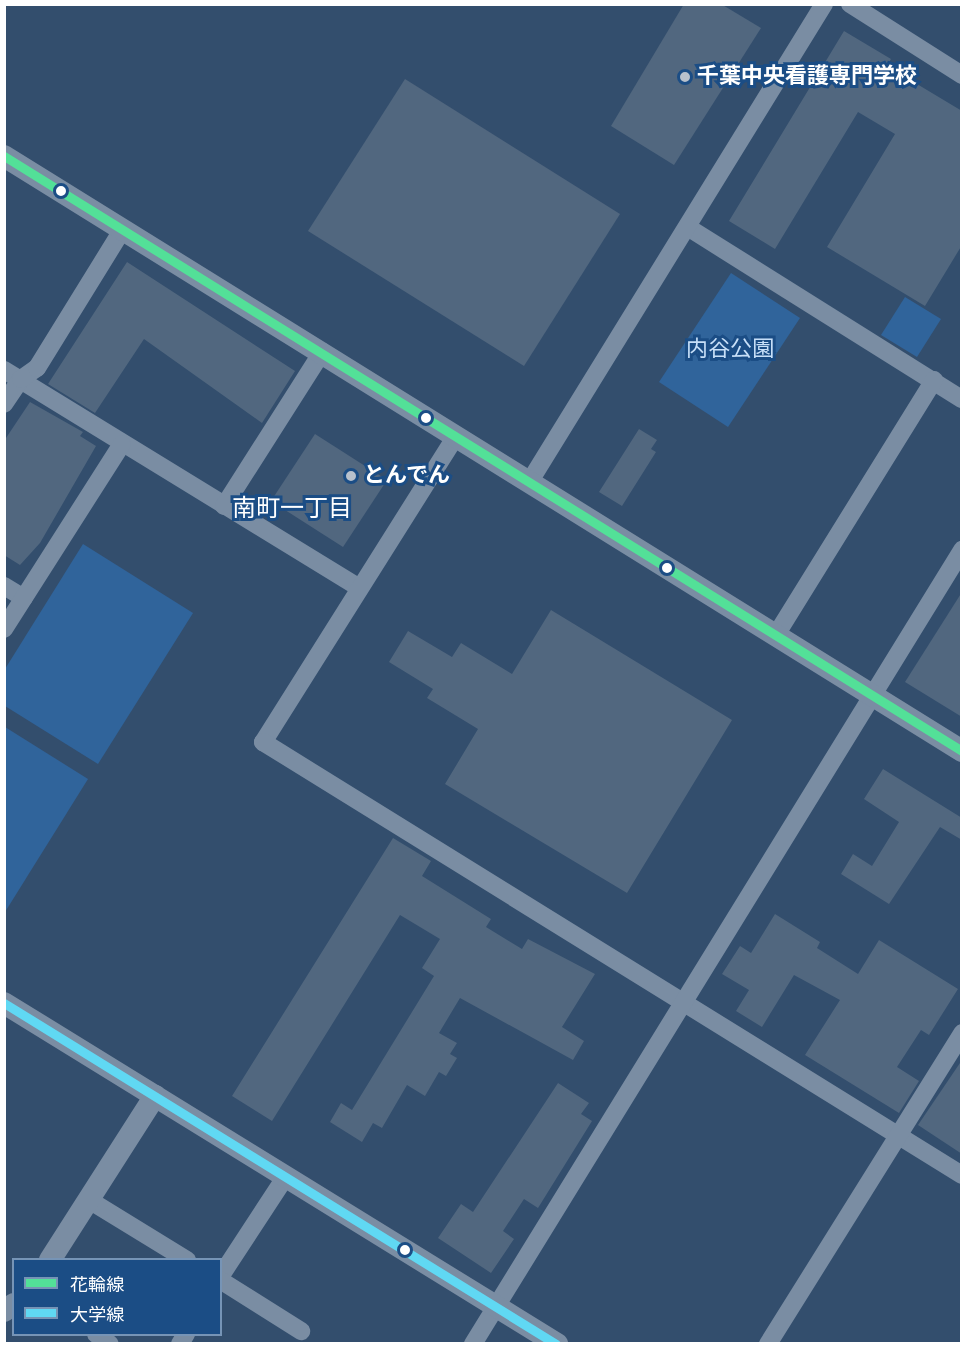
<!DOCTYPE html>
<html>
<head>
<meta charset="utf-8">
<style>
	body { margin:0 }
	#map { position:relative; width:966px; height:1348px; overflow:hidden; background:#334e6d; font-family:"Alegreya Sans","Noto Sans JP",sans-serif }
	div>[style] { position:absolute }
	.green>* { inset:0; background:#30649b }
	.building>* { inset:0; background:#51677f }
	.minor>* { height:18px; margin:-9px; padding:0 9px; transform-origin:9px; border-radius:9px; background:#7a8da3 }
	.tertiary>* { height:22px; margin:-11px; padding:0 11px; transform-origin:11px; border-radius:11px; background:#7a8da3 }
	.bus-1>* { height:9px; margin:-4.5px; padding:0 4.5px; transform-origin:4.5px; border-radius:4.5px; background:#53e098 }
	.bus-2>* { height:9px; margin:-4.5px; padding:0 4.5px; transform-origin:4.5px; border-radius:4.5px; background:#60d8f3 }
	.dots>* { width:16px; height:16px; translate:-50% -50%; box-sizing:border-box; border:3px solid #1b4d85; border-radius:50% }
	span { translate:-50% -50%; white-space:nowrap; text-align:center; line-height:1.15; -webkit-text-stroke:6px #1b4d85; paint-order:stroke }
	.poi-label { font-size:22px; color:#fff; font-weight:700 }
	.left { translate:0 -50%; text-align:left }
	.park-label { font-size:22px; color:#c7dff8 }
	.neighbourhood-label { font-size:24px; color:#fff }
	.frame { position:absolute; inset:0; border:6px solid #fff; pointer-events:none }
	.legend { position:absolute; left:12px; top:1258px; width:210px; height:78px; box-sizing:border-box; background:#1b4d85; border:2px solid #7694b6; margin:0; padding:8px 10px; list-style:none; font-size:18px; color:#fff }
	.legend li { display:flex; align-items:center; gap:12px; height:30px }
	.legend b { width:30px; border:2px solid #7694b6 }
</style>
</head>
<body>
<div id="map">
	<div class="green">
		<i style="clip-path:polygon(731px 273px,800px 318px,728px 427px,659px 382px)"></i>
		<i style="clip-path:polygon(905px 297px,941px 319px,917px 357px,881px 335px)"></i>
		<i style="clip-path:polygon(83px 544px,193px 613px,98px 764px,5px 706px,5px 669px)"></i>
		<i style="clip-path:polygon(5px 727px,88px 779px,5px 912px)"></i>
	</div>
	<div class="building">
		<i style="clip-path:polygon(684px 4px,721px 4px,761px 28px,674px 165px,611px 126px)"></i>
		<i style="clip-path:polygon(844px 31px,891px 59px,887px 66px,962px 111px,962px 245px,925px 306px,827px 247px,895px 134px,858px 112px,775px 249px,729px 221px)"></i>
		<i style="clip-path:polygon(405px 79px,620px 214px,524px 366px,308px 231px)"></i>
		<i style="clip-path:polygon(127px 262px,295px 371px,262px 423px,144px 339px,95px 413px,48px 384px)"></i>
		<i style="clip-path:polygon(30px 402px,83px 432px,80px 436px,96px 446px,40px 543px,20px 565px,4px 555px,4px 441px)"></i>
		<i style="clip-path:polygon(639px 429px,657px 440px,651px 449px,656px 452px,622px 506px,599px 492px)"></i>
		<i style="clip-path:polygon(315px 434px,387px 480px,343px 547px,271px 501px)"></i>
		<i style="clip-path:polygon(962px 592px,962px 717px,905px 682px)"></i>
		<i style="clip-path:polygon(551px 610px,732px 720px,627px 893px,445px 784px,478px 729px,427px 698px,433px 689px,389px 662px,408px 631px,452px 657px,461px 643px,512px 674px)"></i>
		<i style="clip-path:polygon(883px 769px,962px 818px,962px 840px,940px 827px,889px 904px,841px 874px,853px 854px,872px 866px,899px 822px,864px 799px)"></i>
		<i style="clip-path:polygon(393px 838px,431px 861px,422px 876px,491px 919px,486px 927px,522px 949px,528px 939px,595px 974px,562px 1027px,584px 1041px,573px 1060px,460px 998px,439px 1033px,457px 1043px,450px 1054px,457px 1058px,446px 1076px,439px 1072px,425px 1096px,407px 1085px,382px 1128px,373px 1123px,362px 1142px,330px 1122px,341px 1103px,352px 1110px,434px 976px,422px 968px,440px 939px,400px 915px,272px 1121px,232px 1096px)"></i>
		<i style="clip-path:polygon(775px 914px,820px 942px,817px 948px,858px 974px,879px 940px,958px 989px,929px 1035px,921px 1030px,897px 1067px,919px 1081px,899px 1113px,805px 1055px,840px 1000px,794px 975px,762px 1027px,736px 1011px,749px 990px,722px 974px,740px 946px,751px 953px)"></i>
		<i style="clip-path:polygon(962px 1060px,962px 1154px,918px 1125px)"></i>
		<i style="clip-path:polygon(558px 1083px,589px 1103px,581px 1114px,592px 1121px,538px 1208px,524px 1199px,503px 1231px,514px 1239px,491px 1273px,438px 1238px,461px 1204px,473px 1212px)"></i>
	</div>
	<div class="minor">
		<i style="left:850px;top:4px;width:133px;rotate:32.4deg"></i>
		<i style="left:689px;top:228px;width:322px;rotate:32.1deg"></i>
		<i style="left:4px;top:370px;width:415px;rotate:31.5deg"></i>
		<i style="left:4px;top:404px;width:30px;rotate:-56deg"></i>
		<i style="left:21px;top:379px;width:19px;rotate:-35deg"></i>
		<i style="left:37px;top:368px;width:163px;rotate:-58.3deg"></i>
		<i style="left:456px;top:436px;width:362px;rotate:122.2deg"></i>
		<i style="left:263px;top:742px;width:822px;rotate:31.78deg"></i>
		<i style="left:530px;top:481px;width:560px;rotate:-58.35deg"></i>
		<i style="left:224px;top:506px;width:183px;rotate:-57.5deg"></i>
		<i style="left:4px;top:586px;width:23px;rotate:31deg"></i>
		<i style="left:4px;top:629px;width:219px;rotate:-57.5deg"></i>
		<i style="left:776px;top:635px;width:300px;rotate:-58.2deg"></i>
		<i style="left:89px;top:1200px;width:115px;rotate:31.5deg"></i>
		<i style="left:220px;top:1277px;width:121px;rotate:-56.8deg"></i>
		<i style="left:220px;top:1280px;width:96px;rotate:32.2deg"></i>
		<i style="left:96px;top:1334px;width:17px;rotate:36deg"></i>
		<i style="left:180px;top:1344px;width:12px;rotate:-59deg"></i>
		<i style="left:473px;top:1344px;width:933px;rotate:-58.37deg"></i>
		<i style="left:768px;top:1344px;width:367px;rotate:-58deg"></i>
	</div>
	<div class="tertiary">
		<i style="left:4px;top:156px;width:1128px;rotate:31.84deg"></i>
		<i style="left:4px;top:1003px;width:650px;rotate:31.66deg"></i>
		<i style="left:50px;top:1260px;width:195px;rotate:-57.4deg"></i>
		<i style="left:4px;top:1311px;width:12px;rotate:-35deg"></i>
	</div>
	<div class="bus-1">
		<i style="left:4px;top:156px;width:1128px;rotate:31.84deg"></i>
	</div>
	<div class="bus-2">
		<i style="left:4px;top:1003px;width:649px;rotate:31.71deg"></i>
	</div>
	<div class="dots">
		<i style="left:685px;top:77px;background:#b8c1cc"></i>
		<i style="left:61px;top:191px;background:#fff"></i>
		<i style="left:426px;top:418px;background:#fff"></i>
		<i style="left:351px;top:476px;background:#b8c1cc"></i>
		<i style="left:667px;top:568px;background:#fff"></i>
		<i style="left:405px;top:1250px;background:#fff"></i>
	</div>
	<div class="poi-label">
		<span class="left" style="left:697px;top:77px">千葉中央看護専門学校</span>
		<span class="left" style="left:363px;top:476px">とんでん</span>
	</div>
	<div class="park-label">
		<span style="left:730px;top:350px">内谷公園</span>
	</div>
	<div class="neighbourhood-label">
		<span style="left:292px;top:510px">南町一丁目</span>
	</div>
	<div class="frame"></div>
	<ul class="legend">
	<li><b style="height:8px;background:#53e098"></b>花輪線</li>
	<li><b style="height:8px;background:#60d8f3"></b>大学線</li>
	</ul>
</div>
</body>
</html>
